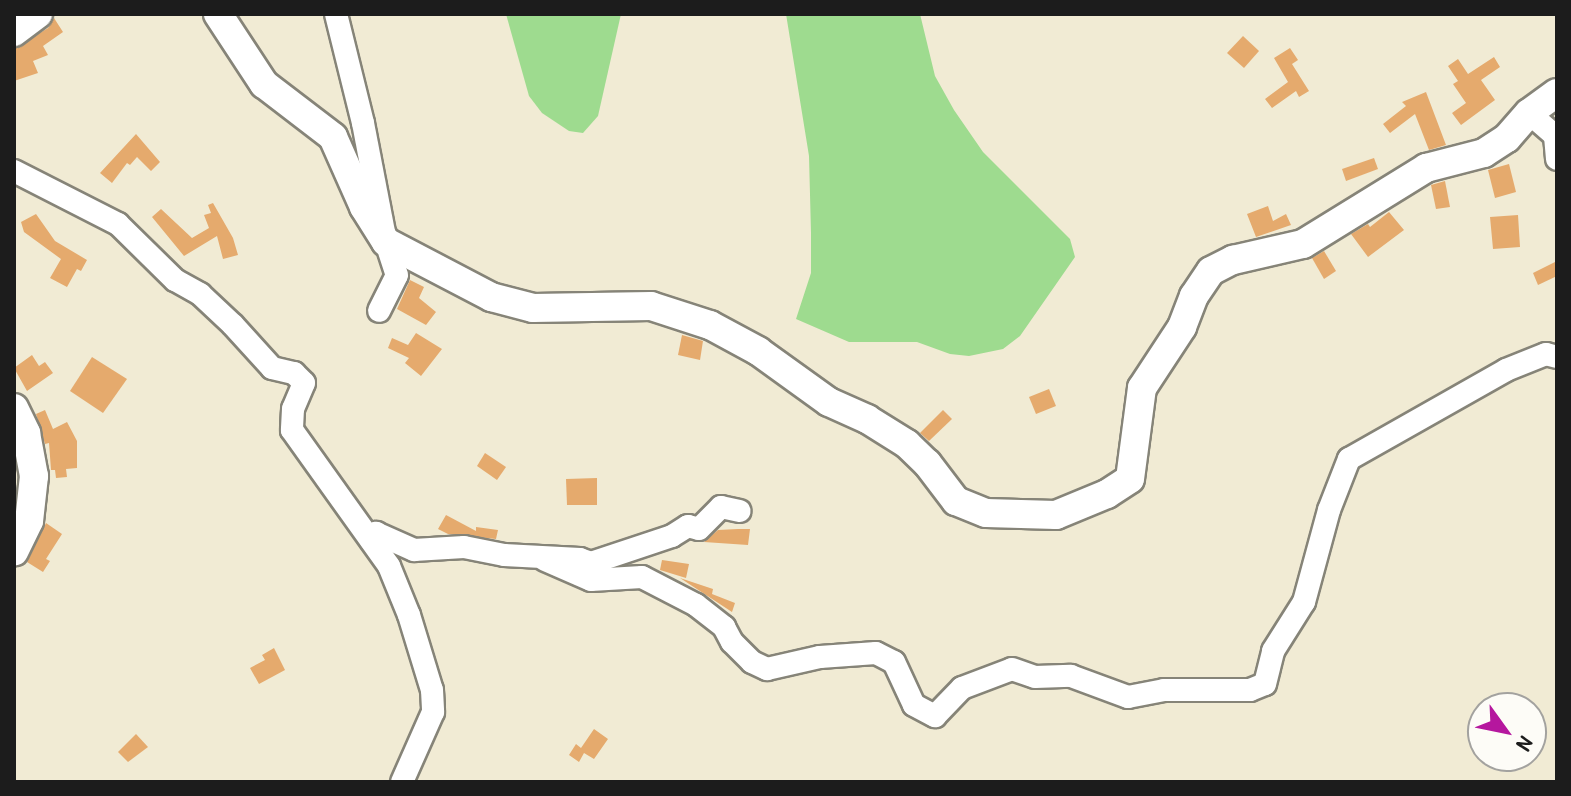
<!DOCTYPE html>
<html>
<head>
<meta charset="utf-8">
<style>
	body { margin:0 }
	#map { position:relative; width:1571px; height:796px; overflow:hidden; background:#f1ebd4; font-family:"Patrick Hand",sans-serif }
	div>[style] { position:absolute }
	.green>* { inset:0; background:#9edb8f }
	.building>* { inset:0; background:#e5aa6d }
	.roads { filter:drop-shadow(2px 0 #868478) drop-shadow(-2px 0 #868478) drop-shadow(0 2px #868478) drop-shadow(0 -2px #868478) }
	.minor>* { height:22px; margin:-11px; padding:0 11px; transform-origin:11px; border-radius:11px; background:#fff }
	.major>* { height:28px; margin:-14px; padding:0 14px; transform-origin:14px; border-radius:14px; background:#fff }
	span { translate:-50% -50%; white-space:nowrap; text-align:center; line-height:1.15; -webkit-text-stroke:8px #fdfcf7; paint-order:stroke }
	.frame { position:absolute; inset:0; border:16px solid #1c1c1c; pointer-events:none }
	.north { position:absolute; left:1467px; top:692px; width:80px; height:80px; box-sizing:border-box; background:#fdfcf7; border:2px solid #a3a29f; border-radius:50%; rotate:123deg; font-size:22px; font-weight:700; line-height:32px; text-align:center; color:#1c1c1c }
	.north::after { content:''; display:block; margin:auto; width:28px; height:36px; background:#b5179e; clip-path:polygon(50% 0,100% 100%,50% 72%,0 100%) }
</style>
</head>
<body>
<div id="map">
	<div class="green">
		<i style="clip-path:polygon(506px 14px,621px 14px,598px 116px,583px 133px,569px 131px,542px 113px,529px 96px)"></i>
		<i style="clip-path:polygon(786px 14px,920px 14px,935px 76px,954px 110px,983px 152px,1070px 239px,1075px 257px,1020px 336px,1003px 349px,969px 356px,950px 354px,917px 342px,849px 342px,796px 319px,811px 273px,811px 233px,809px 156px)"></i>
	</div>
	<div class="building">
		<i style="clip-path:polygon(54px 18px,63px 32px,43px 46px,48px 55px,33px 61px,38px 73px,14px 81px,14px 49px,48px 28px)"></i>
		<i style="clip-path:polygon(1243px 36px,1259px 51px,1244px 68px,1227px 53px)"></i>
		<i style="clip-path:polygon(1290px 48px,1298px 60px,1292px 64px,1309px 91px,1299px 97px,1296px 91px,1272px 108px,1265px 99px,1288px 82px,1274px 58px)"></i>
		<i style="clip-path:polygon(1494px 57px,1500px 67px,1481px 80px,1495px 100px,1461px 125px,1452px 113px,1466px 103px,1453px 84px,1458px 81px,1448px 66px,1458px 59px,1468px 74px)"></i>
		<i style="clip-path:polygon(1426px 92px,1446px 145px,1429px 150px,1415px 114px,1390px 133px,1383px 124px,1406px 106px,1402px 102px)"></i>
		<i style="clip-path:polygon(136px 134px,160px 162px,151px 171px,137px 157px,130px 165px,127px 163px,112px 183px,100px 173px)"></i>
		<i style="clip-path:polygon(1374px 158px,1378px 169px,1346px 181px,1342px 169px)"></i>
		<i style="clip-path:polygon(1509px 164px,1516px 192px,1495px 198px,1488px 170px)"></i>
		<i style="clip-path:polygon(1445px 181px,1450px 207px,1436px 209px,1431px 185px)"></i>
		<i style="clip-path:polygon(213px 203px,233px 238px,238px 255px,223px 259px,217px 236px,184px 256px,152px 217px,161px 209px,192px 238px,209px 228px,204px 215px,211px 213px,208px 205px)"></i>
		<i style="clip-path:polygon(1268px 206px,1273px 221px,1286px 214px,1291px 225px,1256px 237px,1247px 214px)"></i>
		<i style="clip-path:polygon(1389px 212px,1404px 230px,1368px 257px,1351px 234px,1368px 224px,1370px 227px)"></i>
		<i style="clip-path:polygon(36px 214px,55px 241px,87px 260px,81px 271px,77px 269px,67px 287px,50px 278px,61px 259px,24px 232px,21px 222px)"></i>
		<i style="clip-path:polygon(1518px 215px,1520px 247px,1493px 249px,1490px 217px)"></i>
		<i style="clip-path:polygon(1324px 251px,1336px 271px,1324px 279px,1312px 258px)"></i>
		<i style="clip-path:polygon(1557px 261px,1557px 276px,1538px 285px,1533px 273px)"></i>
		<i style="clip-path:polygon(410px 280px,424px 287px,419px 298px,436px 312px,426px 325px,397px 309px)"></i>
		<i style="clip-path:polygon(416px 333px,442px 349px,421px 376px,405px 363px,409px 358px,388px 348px,392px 338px,408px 345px)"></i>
		<i style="clip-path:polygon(682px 335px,703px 341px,700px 360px,678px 355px)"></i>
		<i style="clip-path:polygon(32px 355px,39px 366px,45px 362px,53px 373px,27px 391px,14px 368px)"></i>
		<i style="clip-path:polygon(92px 357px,127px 379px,103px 413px,70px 391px)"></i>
		<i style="clip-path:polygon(1049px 389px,1056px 406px,1036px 414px,1029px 397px)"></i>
		<i style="clip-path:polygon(45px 410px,53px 429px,67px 422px,77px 441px,77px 468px,66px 469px,67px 477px,56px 478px,55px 470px,51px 470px,49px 443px,45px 444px,36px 414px)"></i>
		<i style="clip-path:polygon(943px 410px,952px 419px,929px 441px,920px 433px)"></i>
		<i style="clip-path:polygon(485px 453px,506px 467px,497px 480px,477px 466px)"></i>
		<i style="clip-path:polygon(597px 478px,597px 505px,567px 505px,566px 479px)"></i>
		<i style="clip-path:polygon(446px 515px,476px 531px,476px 527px,498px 530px,496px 539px,448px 534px,438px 529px)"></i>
		<i style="clip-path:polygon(46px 523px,62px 534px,46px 559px,50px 561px,43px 572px,27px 562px)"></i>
		<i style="clip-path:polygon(738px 529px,750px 529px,748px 545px,704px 542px,718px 530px)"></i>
		<i style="clip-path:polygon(662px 560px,689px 564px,686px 578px,660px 570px)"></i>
		<i style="clip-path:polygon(680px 578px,713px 589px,712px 594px,735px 603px,732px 612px)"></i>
		<i style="clip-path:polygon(274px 648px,285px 670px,259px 684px,250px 668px,265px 660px,262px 655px)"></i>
		<i style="clip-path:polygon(594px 729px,608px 739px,594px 759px,584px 753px,579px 762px,569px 755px,576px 744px,581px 748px)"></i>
		<i style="clip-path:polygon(136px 734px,148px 747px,128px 762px,118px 752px)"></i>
	</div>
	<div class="roads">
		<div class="minor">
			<i style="left:336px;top:14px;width:112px;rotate:76.1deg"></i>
			<i style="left:363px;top:123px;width:121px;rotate:79.1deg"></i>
			<i style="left:386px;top:242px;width:35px;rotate:72deg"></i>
			<i style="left:397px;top:275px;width:40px;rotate:116.6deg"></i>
			<i style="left:1529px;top:113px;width:35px;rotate:41deg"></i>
			<i style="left:1555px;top:136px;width:23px;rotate:85deg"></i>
			<i style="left:14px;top:171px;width:117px;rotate:27deg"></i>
			<i style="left:118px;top:224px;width:80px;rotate:44.5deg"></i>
			<i style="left:175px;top:280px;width:29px;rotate:29deg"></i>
			<i style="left:200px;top:294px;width:45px;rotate:43.2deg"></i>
			<i style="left:233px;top:325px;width:58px;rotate:47.8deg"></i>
			<i style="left:272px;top:368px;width:23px;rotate:13deg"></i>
			<i style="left:294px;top:373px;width:14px;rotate:45deg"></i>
			<i style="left:304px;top:383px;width:28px;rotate:113deg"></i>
			<i style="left:293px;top:409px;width:21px;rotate:93deg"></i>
			<i style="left:292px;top:430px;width:167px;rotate:54.5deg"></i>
			<i style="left:389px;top:566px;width:53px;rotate:67.8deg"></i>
			<i style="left:409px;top:615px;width:78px;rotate:73deg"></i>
			<i style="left:432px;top:690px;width:22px;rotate:87deg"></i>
			<i style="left:433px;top:712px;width:77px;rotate:113.9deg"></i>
			<i style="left:371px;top:540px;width:9px;rotate:-54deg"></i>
			<i style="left:376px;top:533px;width:42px;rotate:24.1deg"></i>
			<i style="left:414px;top:550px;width:50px;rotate:-3.4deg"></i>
			<i style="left:464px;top:547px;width:41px;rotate:11.3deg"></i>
			<i style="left:504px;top:555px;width:76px;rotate:3deg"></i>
			<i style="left:580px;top:559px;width:12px;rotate:20deg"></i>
			<i style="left:591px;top:563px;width:85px;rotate:-18.4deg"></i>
			<i style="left:672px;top:536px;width:19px;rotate:-32deg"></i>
			<i style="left:688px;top:526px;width:11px;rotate:15deg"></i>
			<i style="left:699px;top:529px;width:31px;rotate:-45deg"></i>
			<i style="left:721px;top:507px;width:19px;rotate:12deg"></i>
			<i style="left:545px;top:560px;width:50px;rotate:23.5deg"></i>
			<i style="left:591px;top:580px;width:51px;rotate:-3.4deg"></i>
			<i style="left:642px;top:577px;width:61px;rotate:27.4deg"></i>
			<i style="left:696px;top:605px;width:36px;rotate:38deg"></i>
			<i style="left:724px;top:627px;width:17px;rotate:62deg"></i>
			<i style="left:732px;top:642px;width:28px;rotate:45deg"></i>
			<i style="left:752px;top:662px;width:17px;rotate:25deg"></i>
			<i style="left:767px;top:669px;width:54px;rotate:-12.8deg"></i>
			<i style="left:820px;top:657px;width:56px;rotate:-4.1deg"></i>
			<i style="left:876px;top:653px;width:20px;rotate:27deg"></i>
			<i style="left:894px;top:662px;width:47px;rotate:65.1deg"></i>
			<i style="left:914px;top:705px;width:24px;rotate:28deg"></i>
			<i style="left:935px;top:716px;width:39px;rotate:-46deg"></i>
			<i style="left:962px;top:688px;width:53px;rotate:-20.8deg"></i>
			<i style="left:1012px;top:669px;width:24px;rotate:19deg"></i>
			<i style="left:1035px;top:677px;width:36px;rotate:-2deg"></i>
			<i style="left:1071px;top:676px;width:61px;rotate:20.2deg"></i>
			<i style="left:1128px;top:697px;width:37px;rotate:-11deg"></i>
			<i style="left:1164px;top:690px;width:86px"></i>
			<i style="left:1250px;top:690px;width:16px;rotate:-22deg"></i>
			<i style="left:1265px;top:684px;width:34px;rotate:-76deg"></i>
			<i style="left:1273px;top:651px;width:58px;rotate:-57.7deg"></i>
			<i style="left:1304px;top:602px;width:95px;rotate:-74.8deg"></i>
			<i style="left:1329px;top:510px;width:55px;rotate:-68.6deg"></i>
			<i style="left:1349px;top:459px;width:180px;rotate:-29.5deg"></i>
			<i style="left:1506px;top:370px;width:43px;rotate:-21.8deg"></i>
			<i style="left:1546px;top:354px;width:11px;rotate:15deg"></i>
		</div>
		<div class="major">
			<i style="left:218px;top:14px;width:84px;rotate:56.7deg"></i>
			<i style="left:264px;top:84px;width:87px;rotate:37.5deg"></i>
			<i style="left:333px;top:137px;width:77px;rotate:66.1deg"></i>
			<i style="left:364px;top:207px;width:41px;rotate:57.8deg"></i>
			<i style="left:386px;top:242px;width:119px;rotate:27.6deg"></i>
			<i style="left:491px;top:297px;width:43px;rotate:14.7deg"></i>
			<i style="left:533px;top:308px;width:118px;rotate:-1deg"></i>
			<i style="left:651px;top:306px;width:62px;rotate:17.9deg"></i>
			<i style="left:710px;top:325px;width:55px;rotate:28.4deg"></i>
			<i style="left:758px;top:351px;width:87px;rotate:35.7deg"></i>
			<i style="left:829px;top:402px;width:42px;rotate:24.1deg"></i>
			<i style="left:867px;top:419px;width:47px;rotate:32deg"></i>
			<i style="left:907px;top:444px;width:28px;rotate:44deg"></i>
			<i style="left:927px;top:463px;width:48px;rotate:52.7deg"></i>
			<i style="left:956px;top:501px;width:32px;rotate:22deg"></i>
			<i style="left:986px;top:513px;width:70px;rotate:1.6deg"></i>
			<i style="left:1056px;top:515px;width:55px;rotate:-22.4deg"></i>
			<i style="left:1107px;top:494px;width:27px;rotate:-33deg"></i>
			<i style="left:1130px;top:479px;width:92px;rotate:-82.5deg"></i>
			<i style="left:1142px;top:388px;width:73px;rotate:-56.7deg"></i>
			<i style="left:1182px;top:327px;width:33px;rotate:-69deg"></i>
			<i style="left:1194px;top:296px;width:30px;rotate:-56deg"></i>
			<i style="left:1211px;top:271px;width:25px;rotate:-27deg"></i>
			<i style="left:1233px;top:260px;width:72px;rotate:-12.9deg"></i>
			<i style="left:1303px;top:244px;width:145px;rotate:-31.7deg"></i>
			<i style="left:1426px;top:168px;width:60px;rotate:-14.5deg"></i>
			<i style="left:1484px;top:153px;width:27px;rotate:-33deg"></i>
			<i style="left:1507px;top:138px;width:33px;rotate:-49deg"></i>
			<i style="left:1529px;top:113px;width:34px;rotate:-36deg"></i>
			<i style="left:14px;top:32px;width:30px;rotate:-37deg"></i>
			<i style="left:14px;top:408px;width:28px;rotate:64deg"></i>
			<i style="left:26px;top:433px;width:44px;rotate:79.5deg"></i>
			<i style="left:34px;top:476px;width:45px;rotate:96.3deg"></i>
			<i style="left:29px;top:521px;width:34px;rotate:116deg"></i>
		</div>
	</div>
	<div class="frame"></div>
	<div class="north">N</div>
</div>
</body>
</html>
